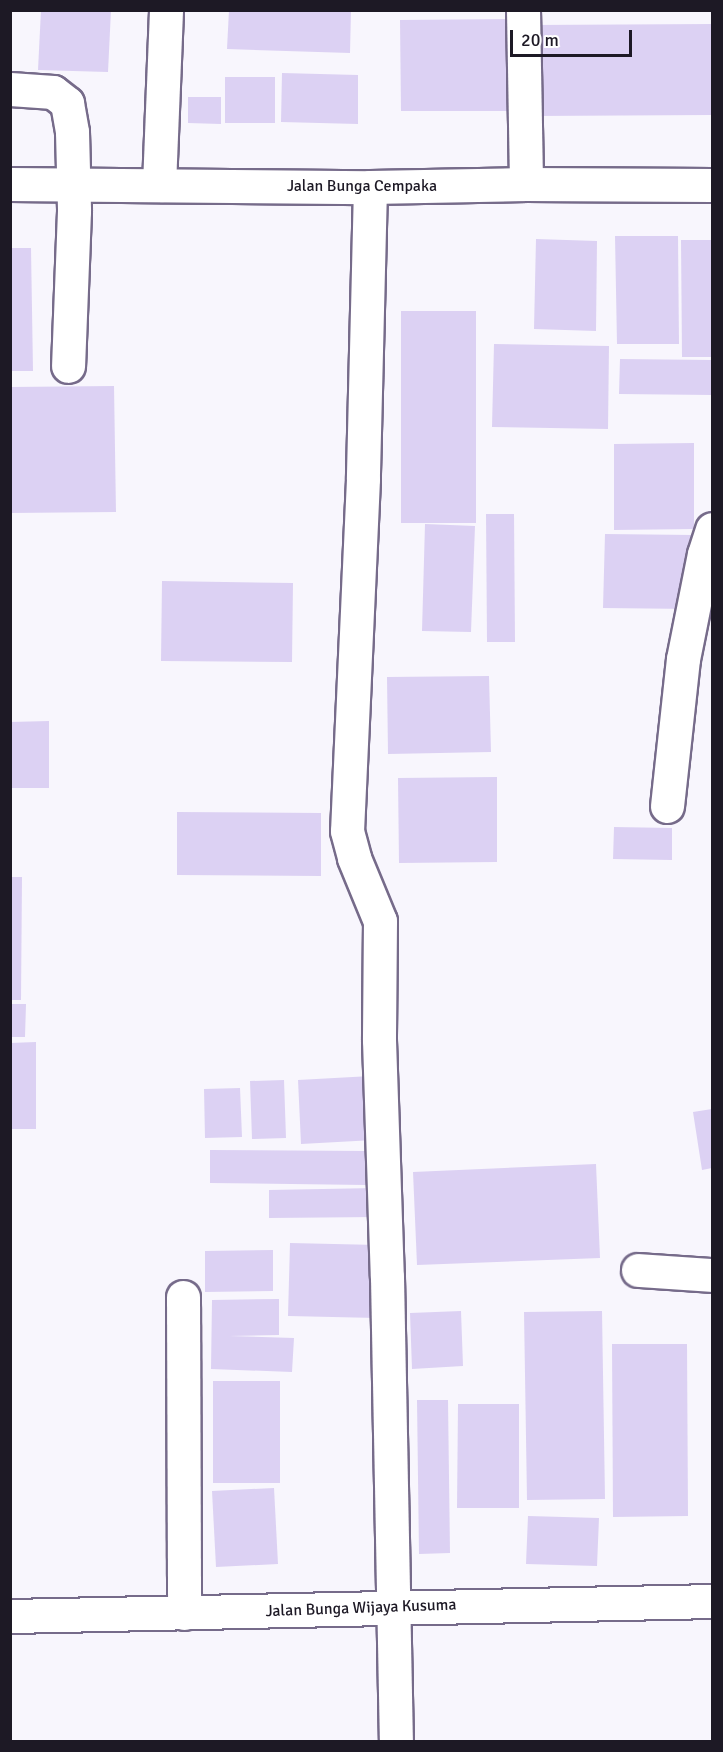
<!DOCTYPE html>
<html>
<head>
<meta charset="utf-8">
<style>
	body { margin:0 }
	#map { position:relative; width:723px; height:1752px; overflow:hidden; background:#f8f6fd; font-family:Signika,sans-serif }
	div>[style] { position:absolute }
	.building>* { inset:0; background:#dcd1f3 }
	.roads { filter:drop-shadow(2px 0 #766b8a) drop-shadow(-2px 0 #766b8a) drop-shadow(0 2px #766b8a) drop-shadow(0 -2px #766b8a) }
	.minor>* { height:33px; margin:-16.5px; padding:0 16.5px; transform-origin:16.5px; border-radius:16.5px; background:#fff }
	span { translate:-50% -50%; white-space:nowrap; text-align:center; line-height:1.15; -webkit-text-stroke:5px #fff; paint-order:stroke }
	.street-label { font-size:16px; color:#1d1925 }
	.frame { position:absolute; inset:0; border:12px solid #1d1925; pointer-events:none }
	.scale { position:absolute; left:510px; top:30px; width:122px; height:27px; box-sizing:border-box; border:3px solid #1d1925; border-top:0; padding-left:8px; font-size:18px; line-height:21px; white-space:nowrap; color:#1d1925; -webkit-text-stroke:4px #fff; paint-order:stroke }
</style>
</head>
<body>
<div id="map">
	<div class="building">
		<i style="clip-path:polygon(41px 10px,111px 10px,108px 72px,38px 70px)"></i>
		<i style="clip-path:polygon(229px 10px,351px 10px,350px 53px,227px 49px)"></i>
		<i style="clip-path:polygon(520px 19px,521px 111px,401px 111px,400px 20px)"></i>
		<i style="clip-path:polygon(712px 24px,712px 115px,533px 116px,532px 25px)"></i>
		<i style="clip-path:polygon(282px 73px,358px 75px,358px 124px,281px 122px)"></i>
		<i style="clip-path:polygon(225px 77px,275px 77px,275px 123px,225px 123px)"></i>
		<i style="clip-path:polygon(188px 97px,221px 97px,221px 124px,188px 123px)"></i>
		<i style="clip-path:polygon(615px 236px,678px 236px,679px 344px,617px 344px)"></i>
		<i style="clip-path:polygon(536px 239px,597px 241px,596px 331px,534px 329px)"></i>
		<i style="clip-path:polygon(681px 240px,712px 240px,712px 357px,682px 357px)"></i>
		<i style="clip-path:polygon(10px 248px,31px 248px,33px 371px,10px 371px)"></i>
		<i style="clip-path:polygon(401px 311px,476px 311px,476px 523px,401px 523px)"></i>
		<i style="clip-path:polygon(494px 344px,609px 346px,608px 429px,492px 427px)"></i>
		<i style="clip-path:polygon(620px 359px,712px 360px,712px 395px,619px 394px)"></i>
		<i style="clip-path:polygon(114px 386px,116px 512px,10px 513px,10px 387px)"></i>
		<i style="clip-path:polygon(694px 443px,694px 529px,614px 530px,614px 444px)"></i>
		<i style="clip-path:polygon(486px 514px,514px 514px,515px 642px,487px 642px)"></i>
		<i style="clip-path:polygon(425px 524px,475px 526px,471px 632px,422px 631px)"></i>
		<i style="clip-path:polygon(605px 534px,693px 535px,692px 609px,603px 608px)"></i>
		<i style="clip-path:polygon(162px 581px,293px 583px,292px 662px,161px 661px)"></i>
		<i style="clip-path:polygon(489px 676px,491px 752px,388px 754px,387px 677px)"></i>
		<i style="clip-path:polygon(49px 721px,49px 788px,10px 788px,10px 722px)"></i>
		<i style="clip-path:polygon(497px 777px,497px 862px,399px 863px,398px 778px)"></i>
		<i style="clip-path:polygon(177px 812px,321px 813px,321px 876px,177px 875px)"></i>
		<i style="clip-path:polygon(614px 827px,672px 828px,672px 860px,613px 859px)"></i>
		<i style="clip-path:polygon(10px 877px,22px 877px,21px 1000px,10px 1000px)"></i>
		<i style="clip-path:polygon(10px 1004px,26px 1004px,25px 1037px,10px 1037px)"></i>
		<i style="clip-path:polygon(36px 1042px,36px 1129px,10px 1129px,10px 1043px)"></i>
		<i style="clip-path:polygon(371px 1076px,374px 1140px,301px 1144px,298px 1080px)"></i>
		<i style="clip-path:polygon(284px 1080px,286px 1138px,252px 1139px,250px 1081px)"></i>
		<i style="clip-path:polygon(240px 1088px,242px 1137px,205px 1138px,204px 1089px)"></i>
		<i style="clip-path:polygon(712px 1109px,712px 1168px,702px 1170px,693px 1112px)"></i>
		<i style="clip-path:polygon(210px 1150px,366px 1151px,366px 1185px,210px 1183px)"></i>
		<i style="clip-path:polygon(596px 1164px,600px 1258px,417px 1265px,413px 1172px)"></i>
		<i style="clip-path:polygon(376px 1188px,377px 1217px,269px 1218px,269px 1190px)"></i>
		<i style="clip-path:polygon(290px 1243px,378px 1245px,377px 1318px,288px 1316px)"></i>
		<i style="clip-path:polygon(273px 1250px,273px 1291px,205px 1292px,205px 1251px)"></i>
		<i style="clip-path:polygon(279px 1299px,279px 1335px,229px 1336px,294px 1338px,292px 1372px,211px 1369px,212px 1300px)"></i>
		<i style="clip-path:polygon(461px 1311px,463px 1366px,412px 1369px,410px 1313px)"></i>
		<i style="clip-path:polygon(602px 1311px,605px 1499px,527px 1500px,524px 1312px)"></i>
		<i style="clip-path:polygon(612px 1344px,687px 1344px,688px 1516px,613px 1517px)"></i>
		<i style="clip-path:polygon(213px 1381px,280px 1381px,280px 1483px,213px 1483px)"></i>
		<i style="clip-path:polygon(417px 1400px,448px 1400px,450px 1553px,419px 1554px)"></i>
		<i style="clip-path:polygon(458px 1404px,519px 1404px,519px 1508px,457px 1508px)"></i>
		<i style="clip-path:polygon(274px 1488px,278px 1564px,216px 1567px,212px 1491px)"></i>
		<i style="clip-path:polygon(528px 1516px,599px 1518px,597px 1566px,526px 1564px)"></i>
	</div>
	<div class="roads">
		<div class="minor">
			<i style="left:523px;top:10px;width:174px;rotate:89deg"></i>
			<i style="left:10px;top:89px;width:43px;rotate:4deg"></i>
			<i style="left:53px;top:92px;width:18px;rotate:38deg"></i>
			<i style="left:67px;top:103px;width:29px;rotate:80deg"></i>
			<i style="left:72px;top:132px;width:79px;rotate:88.5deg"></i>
			<i style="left:74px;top:211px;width:155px;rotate:92.2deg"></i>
			<i style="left:10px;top:184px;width:360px;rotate:0.5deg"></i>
			<i style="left:370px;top:187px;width:156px;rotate:-1.1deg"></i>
			<i style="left:526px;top:184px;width:186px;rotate:0.3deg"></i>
			<i style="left:159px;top:185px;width:175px;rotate:-87.7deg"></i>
			<i style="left:370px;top:187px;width:292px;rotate:91.4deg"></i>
			<i style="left:363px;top:479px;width:352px;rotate:92.6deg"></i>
			<i style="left:347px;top:831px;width:28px;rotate:75deg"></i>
			<i style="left:354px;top:858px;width:68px;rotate:67.6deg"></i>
			<i style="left:380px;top:921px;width:119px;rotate:90.5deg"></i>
			<i style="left:379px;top:1040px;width:237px;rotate:88.1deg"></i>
			<i style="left:387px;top:1277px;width:465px;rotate:88.9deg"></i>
			<i style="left:667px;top:806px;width:148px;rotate:-83.8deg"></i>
			<i style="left:683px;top:659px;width:107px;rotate:-78.7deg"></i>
			<i style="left:704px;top:554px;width:26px;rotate:-72deg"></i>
			<i style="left:638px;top:1270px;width:74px;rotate:3.9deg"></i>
			<i style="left:183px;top:1297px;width:316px;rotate:89.8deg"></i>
			<i style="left:10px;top:1616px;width:702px;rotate:-1.22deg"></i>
		</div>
	</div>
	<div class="street-label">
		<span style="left:362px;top:186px">Jalan Bunga Cempaka</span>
		<span style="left:361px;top:1608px;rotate:-2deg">Jalan Bunga Wijaya Kusuma</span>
	</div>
	<div class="frame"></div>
	<div class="scale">20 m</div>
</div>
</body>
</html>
